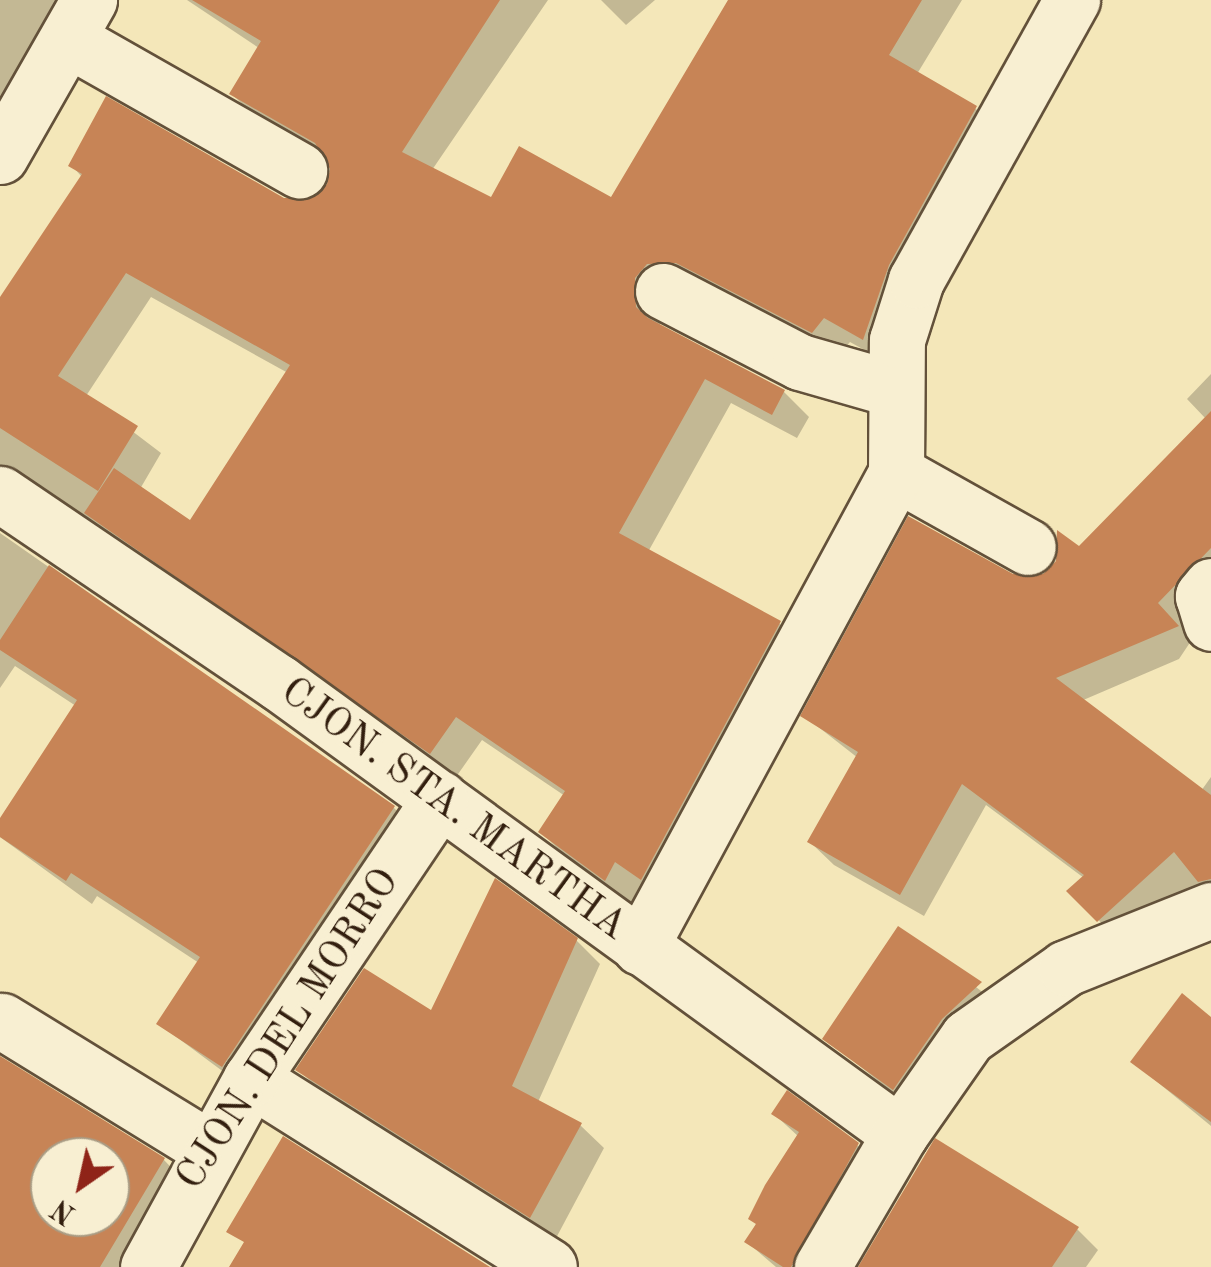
<!DOCTYPE html>
<html>
<head>
<meta charset="utf-8">
<style>
	body { margin:0 }
	#map { position:relative; width:1211px; height:1267px; overflow:hidden; background:#f4e7b9; font-family:"Old Standard TT",serif }
	div>[style] { position:absolute }
	.shadow>* { inset:0; background:#0003 }
	.building>* { inset:0; background:#c78456 }
	.roads { filter:drop-shadow(2px 0 #63513a) drop-shadow(-2px 0 #63513a) drop-shadow(0 2px #63513a) drop-shadow(0 -2px #63513a) }
	.minor>* { height:55px; margin:-27.5px; padding:0 27.5px; transform-origin:27.5px; border-radius:27.5px; background:#f8efd2 }
	span { translate:-50% -50%; white-space:nowrap; text-align:center; line-height:1.15; -webkit-text-stroke:9px #f8efd2; paint-order:stroke }
	.street-label { font-size:40px; color:#331f0f }
	.north { position:absolute; left:30px; top:1137px; width:100px; height:100px; box-sizing:border-box; background:#f8efd2; border:2px solid #a99c84; border-radius:50%; rotate:214deg; font-size:28px; font-weight:700; line-height:40px; text-align:center; color:#331f0f }
	.north::after { content:''; display:block; margin:auto; width:35px; height:45px; background:#8f2418; clip-path:polygon(50% 0,100% 100%,50% 72%,0 100%) }
</style>
</head>
<body>
<div id="map">
	<div class="shadow">
		<i style="clip-path:polygon(0 0,97px 0,0 162px)"></i>
		<i style="clip-path:polygon(evenodd,187px 0,548px 0,432px 170px,492px 200px,612px 200px,731px 0,962px 0,917px 74px,975px 108px,1000px 134px,888px 363px,850px 342px,838px 356px,659px 303px,660px 327px,784px 392px,809px 417px,797px 438px,731px 403px,648px 552px,779px 623px,804px 648px,666px 903px,640px 885px,631px 904px,566px 857px,541px 832px,565px 796px,482px 740px,456px 777px,45px 492px,0 507px,0 300px,82px 177px,72px 166px,301px 204px,328px 188px,333px 168px,327px 159px,257px 119px,232px 94px,259px 48px,187px 0,151px 297px,288px 373px,191px 523px,140px 489px,161px 453px,86px 396px,151px 297px)"></i>
		<i style="clip-path:polygon(601px 0,655px 0,626px 25px)"></i>
		<i style="clip-path:polygon(1211px 374px,1211px 593px,1197px 632px,1179px 659px,1081px 701px,1201px 791px,1211px 777px,1211px 885px,1122px 944px,1070px 891px,1084px 878px,986px 805px,924px 916px,834px 865px,810px 842px,858px 758px,803px 715px,1012px 577px,1046px 576px,1079px 549px,1206px 419px,1187px 399px)"></i>
		<i style="clip-path:polygon(0 533px,394px 808px,419px 833px,248px 1090px,159px 1024px,199px 963px,97px 896px,92px 904px,0 837px,0 822px,76px 706px,15px 666px,0 688px)"></i>
		<i style="clip-path:polygon(899px 929px,1005px 1009px,918px 1113px,825px 1038px)"></i>
		<i style="clip-path:polygon(576px 940px,600px 964px,538px 1102px,580px 1125px,604px 1148px,555px 1240px,322px 1093px,298px 1069px,432px 1014px)"></i>
		<i style="clip-path:polygon(1211px 1020px,1211px 1126px,1133px 1062px)"></i>
		<i style="clip-path:polygon(evenodd,0 1059px,164px 1160px,188px 1185px,139px 1267px,0 1267px,0 1059px,50px 1157px,110px 1157px,110px 1217px,50px 1217px,50px 1157px)"></i>
		<i style="clip-path:polygon(774px 1114px,857px 1145px,877px 1164px,817px 1267px,776px 1267px,747px 1242px,799px 1137px)"></i>
		<i style="clip-path:polygon(1077px 1229px,1098px 1250px,1086px 1267px,861px 1267px)"></i>
	</div>
	<div class="building">
		<i style="clip-path:polygon(192px 0,500px 0,402px 152px,491px 197px,519px 146px,611px 197px,728px 0,922px 0,889px 55px,977px 106px,889px 265px,863px 340px,824px 318px,812px 333px,676px 263px,647px 264px,635px 278px,636px 307px,648px 318px,785px 390px,772px 415px,705px 379px,619px 533px,781px 621px,641px 880px,615px 862px,605px 881px,538px 832px,565px 791px,456px 717px,430px 754px,84px 513px,114px 468px,190px 520px,290px 365px,126px 273px,58px 376px,138px 426px,98px 491px,0 428px,0 297px,82px 174px,68px 166px,106px 96px,284px 198px,314px 197px,327px 184px,330px 169px,315px 143px,229px 94px,261px 41px)"></i>
		<i style="clip-path:polygon(1211px 411px,1211px 548px,1158px 603px,1179px 626px,1056px 678px,1211px 795px,1211px 879px,1198px 882px,1174px 852px,1097px 922px,1066px 891px,1084px 875px,962px 784px,900px 895px,807px 842px,858px 752px,800px 716px,908px 516px,1013px 574px,1043px 574px,1056px 561px,1057px 530px,1079px 546px)"></i>
		<i style="clip-path:polygon(49px 565px,395px 806px,222px 1067px,156px 1024px,200px 957px,71px 873px,66px 881px,0 837px,0 818px,77px 700px,0 650px,0 640px)"></i>
		<i style="clip-path:polygon(495px 878px,578px 938px,512px 1086px,582px 1123px,530px 1218px,295px 1070px,364px 968px,431px 1010px)"></i>
		<i style="clip-path:polygon(898px 926px,982px 982px,942px 1019px,893px 1090px,822px 1039px)"></i>
		<i style="clip-path:polygon(1182px 993px,1211px 1017px,1211px 1122px,1130px 1062px)"></i>
		<i style="clip-path:polygon(evenodd,0 1056px,165px 1158px,100px 1267px,0 1267px,0 1056px,50px 1157px,110px 1157px,110px 1217px,50px 1217px,50px 1157px)"></i>
		<i style="clip-path:polygon(787px 1090px,859px 1143px,791px 1267px,783px 1267px,744px 1242px,756px 1224px,748px 1219px,765px 1185px,799px 1132px,771px 1114px)"></i>
		<i style="clip-path:polygon(283px 1136px,490px 1267px,229px 1267px,244px 1242px,226px 1232px)"></i>
		<i style="clip-path:polygon(935px 1138px,1079px 1227px,1052px 1267px,858px 1267px)"></i>
	</div>
	<div class="roads">
		<div class="minor">
			<i style="left:68px;top:39px;width:266px;rotate:29.6deg"></i>
			<i style="left:0;top:156px;width:180px;rotate:-60.3deg"></i>
			<i style="left:663px;top:291px;width:154px;rotate:27.4deg"></i>
			<i style="left:800px;top:362px;width:98px;rotate:16deg"></i>
			<i style="left:896px;top:473px;width:151px;rotate:29.3deg"></i>
			<i style="left:0;top:494px;width:336px;rotate:34.1deg"></i>
			<i style="left:278px;top:682px;width:769px;rotate:36.01deg"></i>
			<i style="left:1211px;top:586px;width:13px;rotate:129deg"></i>
			<i style="left:1203px;top:596px;width:28px;rotate:73deg"></i>
			<i style="left:640px;top:947px;width:539px;rotate:-61.63deg"></i>
			<i style="left:896px;top:473px;width:133px;rotate:-89.6deg"></i>
			<i style="left:897px;top:340px;width:63px;rotate:-72.4deg"></i>
			<i style="left:916px;top:280px;width:321px;rotate:-60.9deg"></i>
			<i style="left:2px;top:1021px;width:244px;rotate:31.6deg"></i>
			<i style="left:251px;top:1079px;width:352px;rotate:32.2deg"></i>
			<i style="left:148px;top:1267px;width:214px;rotate:-61.3deg"></i>
			<i style="left:251px;top:1079px;width:338px;rotate:-56deg"></i>
			<i style="left:822px;top:1267px;width:154px;rotate:-59.6deg"></i>
			<i style="left:900px;top:1134px;width:118px;rotate:-55deg"></i>
			<i style="left:968px;top:1037px;width:120px;rotate:-35.1deg"></i>
			<i style="left:1066px;top:968px;width:156px;rotate:-21.8deg"></i>
		</div>
	</div>
	<div class="street-label">
		<span style="left:453px;top:810px;rotate:36deg">CJON. STA. MARTHA</span>
		<span style="left:289px;top:1030px;rotate:-57deg">CJON. DEL MORRO</span>
	</div>
	<div class="north">N</div>
</div>
</body>
</html>
